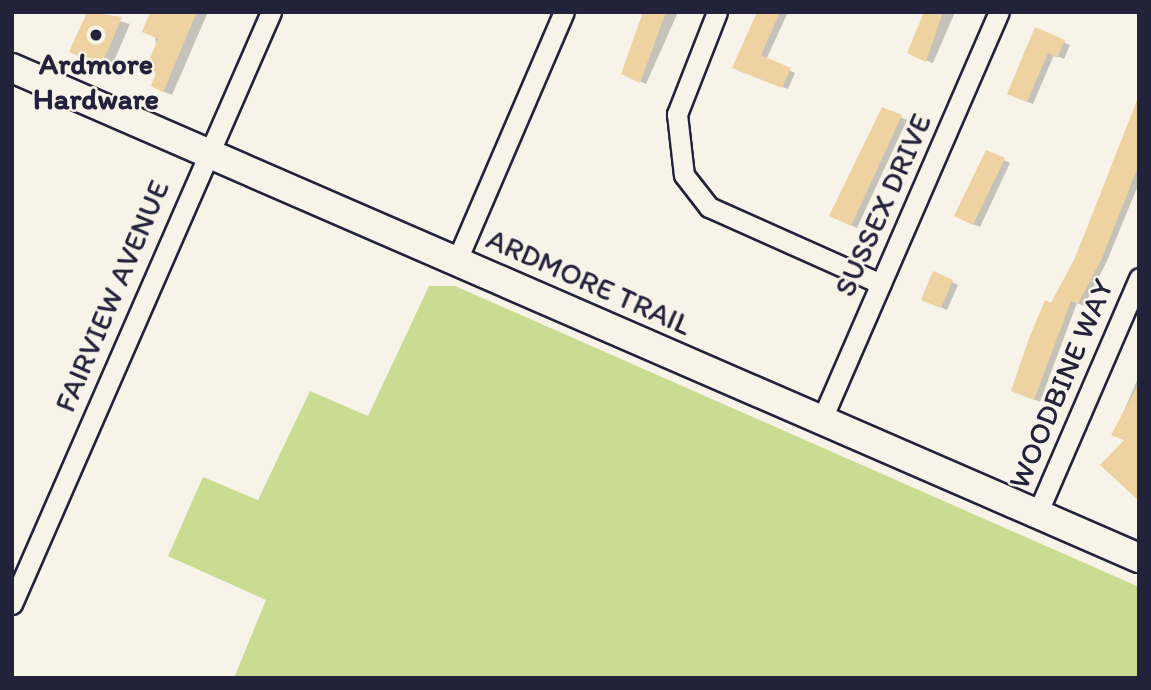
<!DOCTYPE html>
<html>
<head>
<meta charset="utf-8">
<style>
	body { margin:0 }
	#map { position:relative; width:1151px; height:690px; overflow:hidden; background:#f7f3e8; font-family:Itim,sans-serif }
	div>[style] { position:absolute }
	.green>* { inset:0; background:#c9dc91 }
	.shadow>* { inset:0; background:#0003 }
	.building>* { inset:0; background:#efd2a2 }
	.roads { filter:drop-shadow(2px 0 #22223b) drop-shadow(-2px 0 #22223b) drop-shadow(0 2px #22223b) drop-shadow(0 -2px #22223b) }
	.street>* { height:19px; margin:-9.5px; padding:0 9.5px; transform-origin:9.5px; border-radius:9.5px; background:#f7f3e8 }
	.secondary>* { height:28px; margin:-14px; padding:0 14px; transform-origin:14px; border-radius:14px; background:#f7f3e8 }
	.dots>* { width:19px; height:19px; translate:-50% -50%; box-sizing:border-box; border:4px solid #f7f3e8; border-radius:50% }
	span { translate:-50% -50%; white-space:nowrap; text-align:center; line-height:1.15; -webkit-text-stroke:5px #f7f3e8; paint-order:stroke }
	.poi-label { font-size:30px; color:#22223b; font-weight:700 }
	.street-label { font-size:30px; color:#22223b }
	.frame { position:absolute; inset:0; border:14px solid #22223b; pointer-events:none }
</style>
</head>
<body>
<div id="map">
	<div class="green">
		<i style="clip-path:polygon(429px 286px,455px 286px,1139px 587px,1139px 678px,234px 678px,266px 600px,168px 556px,203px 477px,258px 500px,310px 391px,368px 416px)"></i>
	</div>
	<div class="shadow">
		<i style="clip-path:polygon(88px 12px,130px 24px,110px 70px,81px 57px)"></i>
		<i style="clip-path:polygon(152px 12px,208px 12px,172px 95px,162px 91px)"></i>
		<i style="clip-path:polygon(650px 12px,678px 12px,646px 84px,629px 77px)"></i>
		<i style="clip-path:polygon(760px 12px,788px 12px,766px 60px,795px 73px,788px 89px,739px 71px)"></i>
		<i style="clip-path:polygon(926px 12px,955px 12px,933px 63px,914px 56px)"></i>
		<i style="clip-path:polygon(1036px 29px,1070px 45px,1064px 59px,1054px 55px,1033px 104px,1015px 97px)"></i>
		<i style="clip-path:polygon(1139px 104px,1139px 183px,1107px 261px,1084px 306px,1077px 303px,1040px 402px,1019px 393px)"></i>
		<i style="clip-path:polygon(883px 109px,907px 120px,857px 228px,837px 219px)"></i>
		<i style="clip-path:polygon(986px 152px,1010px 163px,980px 227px,961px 219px)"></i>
		<i style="clip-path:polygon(952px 282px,958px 285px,947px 310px,929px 302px)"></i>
		<i style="clip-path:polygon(1139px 376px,1139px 497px,1126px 440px,1114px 434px)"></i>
	</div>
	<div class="building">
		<i style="clip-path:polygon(87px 12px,122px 17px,101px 66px,69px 52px)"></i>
		<i style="clip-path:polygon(150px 12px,197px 12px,163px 92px,151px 86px,156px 73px,146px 68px,158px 39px,142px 32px)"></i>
		<i style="clip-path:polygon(643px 12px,666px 12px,640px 83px,621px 74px)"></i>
		<i style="clip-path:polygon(757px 12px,780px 12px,761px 55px,791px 68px,782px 88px,732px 68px)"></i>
		<i style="clip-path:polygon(924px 12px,943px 12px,926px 62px,907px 53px)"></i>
		<i style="clip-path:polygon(1035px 27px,1065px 40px,1057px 58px,1048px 53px,1027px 102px,1007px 94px)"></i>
		<i style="clip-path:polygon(1139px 95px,1139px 164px,1102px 258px,1078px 304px,1071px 301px,1034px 400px,1011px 391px,1028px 341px,1045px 300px,1051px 303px,1076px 256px)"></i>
		<i style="clip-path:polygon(882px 107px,902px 115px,851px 226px,829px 216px)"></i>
		<i style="clip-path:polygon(986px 150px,1005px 158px,973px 225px,954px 216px)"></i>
		<i style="clip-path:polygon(933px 271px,953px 280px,941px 308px,921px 300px)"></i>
		<i style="clip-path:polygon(1139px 383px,1139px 501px,1100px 465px,1124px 440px,1111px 435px)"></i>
	</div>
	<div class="roads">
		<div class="street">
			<i style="left:717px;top:12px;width:110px;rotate:111.4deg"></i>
			<i style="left:677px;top:114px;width:61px;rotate:83.5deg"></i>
			<i style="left:684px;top:175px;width:41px;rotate:52deg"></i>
			<i style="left:709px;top:207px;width:188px;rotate:24.1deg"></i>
			<i style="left:457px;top:260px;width:270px;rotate:-66.7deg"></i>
			<i style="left:821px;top:421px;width:446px;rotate:-66.5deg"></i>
			<i style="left:1037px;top:514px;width:257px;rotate:-66.6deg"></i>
			<i style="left:12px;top:604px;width:646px;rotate:-66.37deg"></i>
		</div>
		<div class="secondary">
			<i style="left:12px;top:68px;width:1229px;rotate:23.5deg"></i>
		</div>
	</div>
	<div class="dots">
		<i style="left:96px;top:35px;background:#22223b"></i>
	</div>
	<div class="poi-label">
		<span style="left:96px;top:81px">Ardmore<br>Hardware</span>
	</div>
	<div class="street-label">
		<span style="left:883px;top:205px;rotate:-66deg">SUSSEX DRIVE</span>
		<span style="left:589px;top:282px;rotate:24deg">ARDMORE TRAIL</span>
		<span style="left:112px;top:296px;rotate:-67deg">FAIRVIEW AVENUE</span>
		<span style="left:1061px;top:384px;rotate:-67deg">WOODBINE WAY</span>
	</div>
	<div class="frame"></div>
</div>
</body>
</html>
